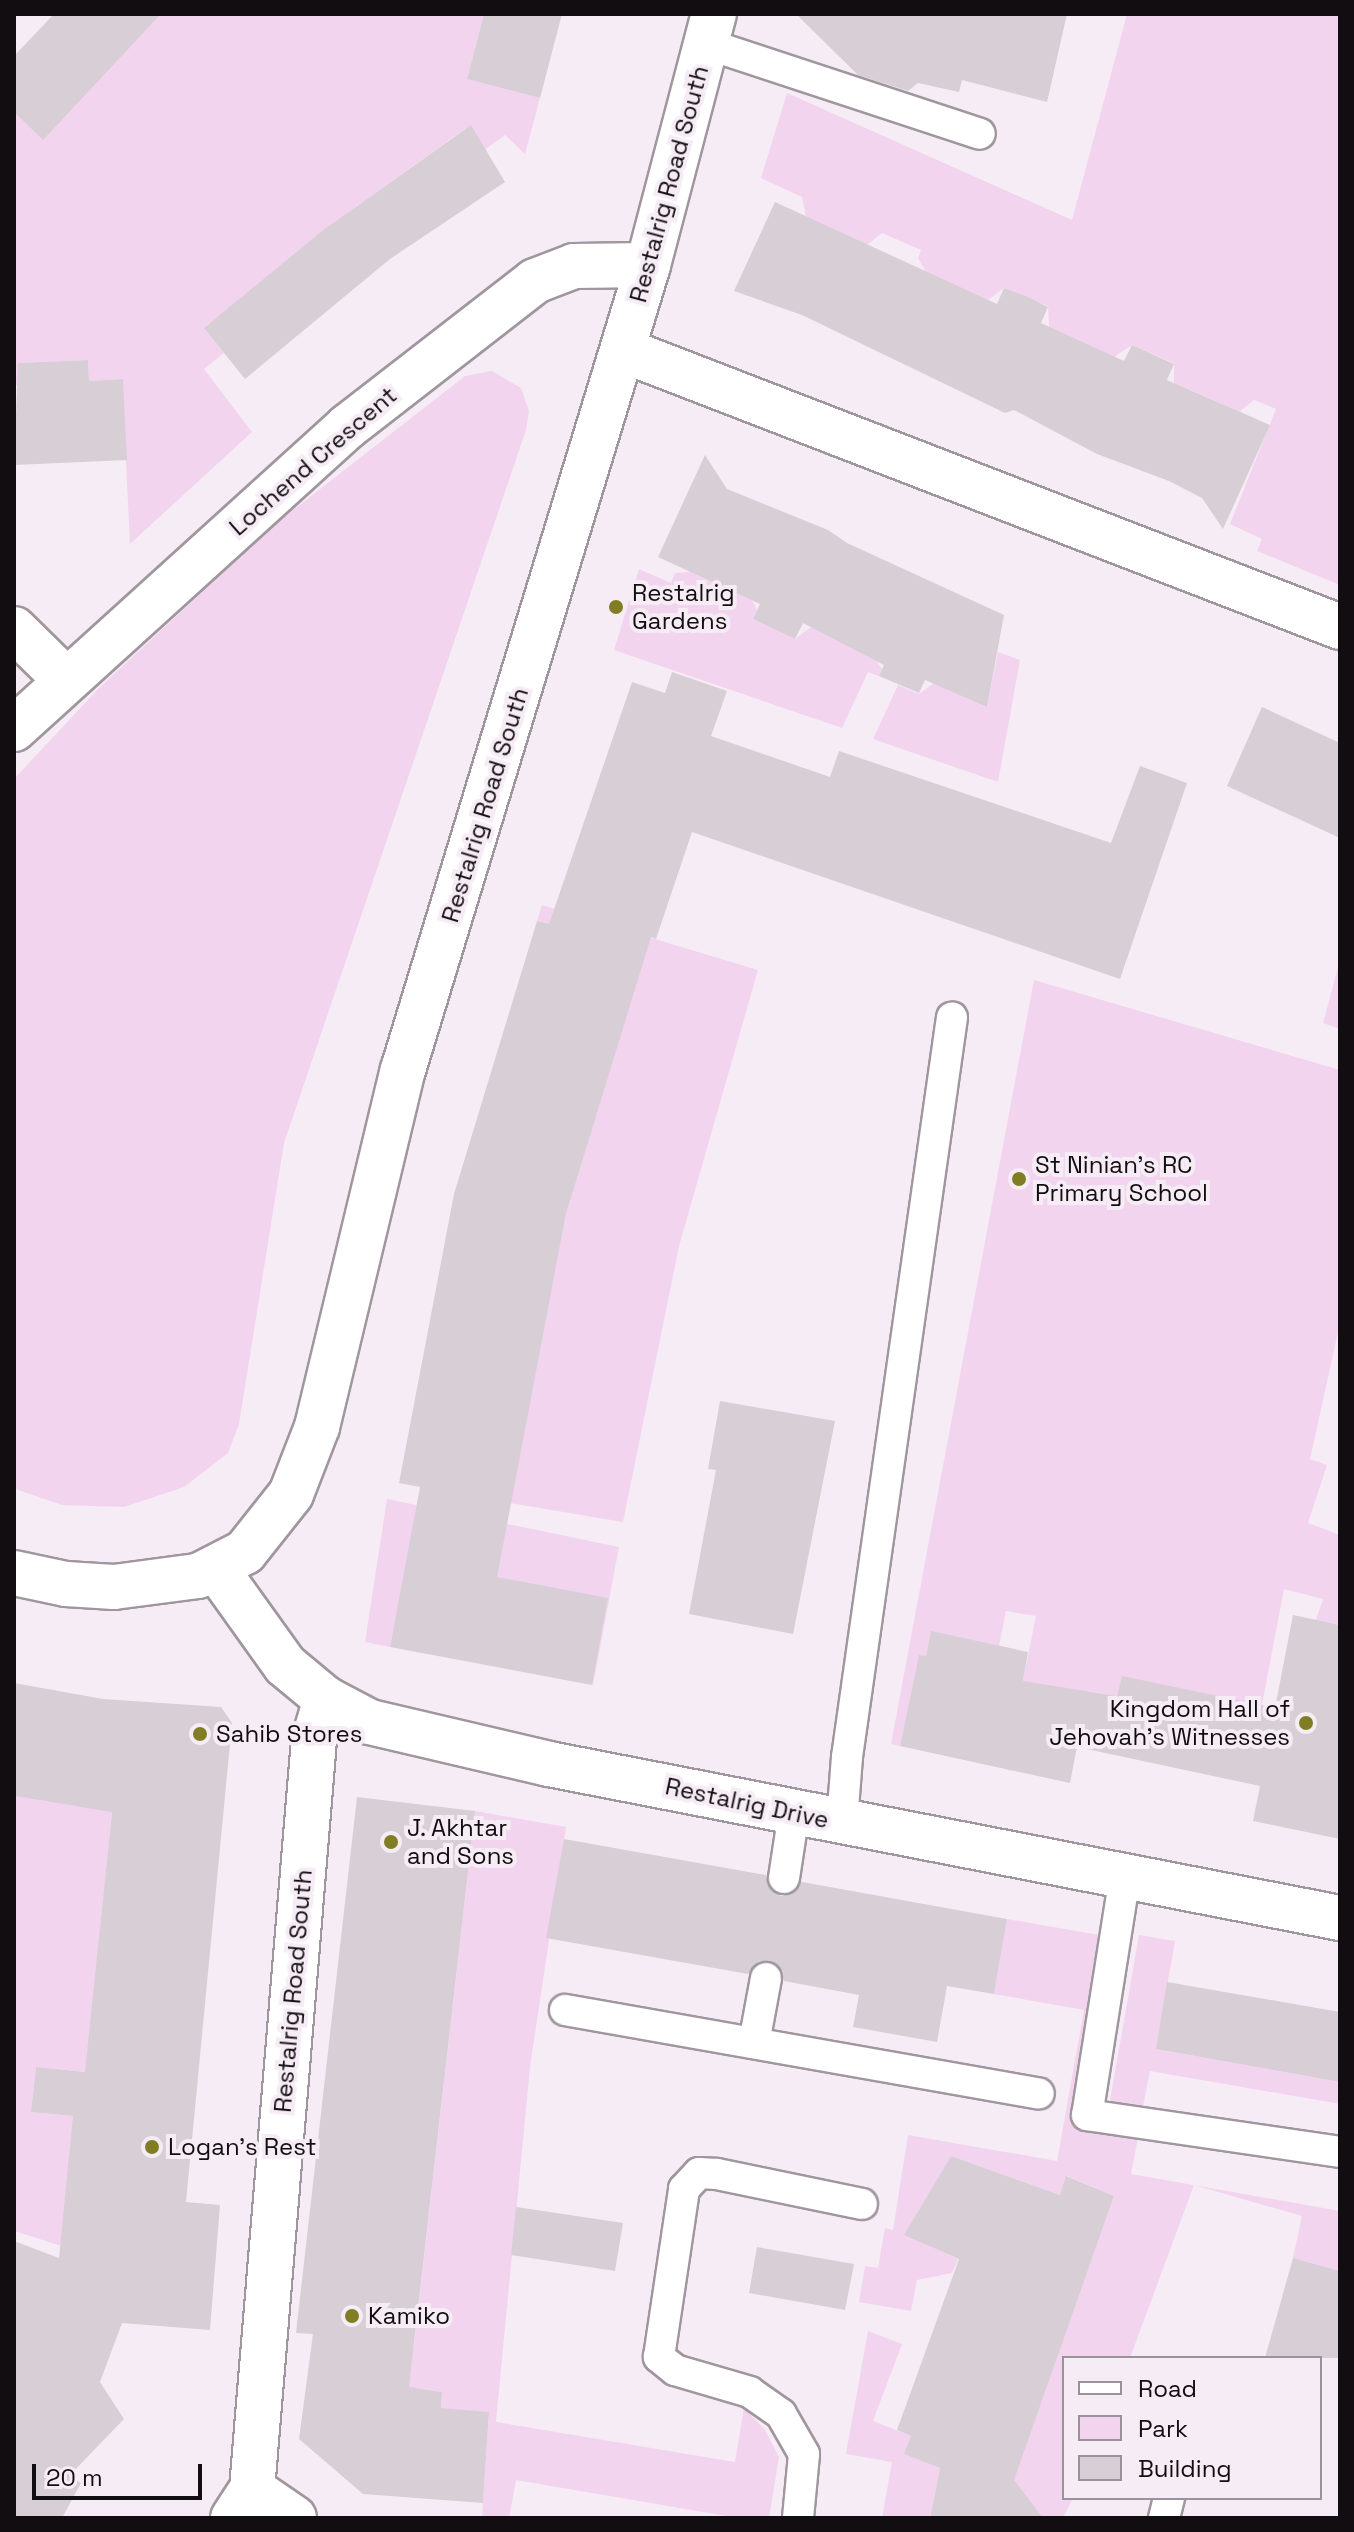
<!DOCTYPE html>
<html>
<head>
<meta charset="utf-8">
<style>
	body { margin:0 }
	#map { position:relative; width:1354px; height:2532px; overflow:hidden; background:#f6ecf5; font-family:"Space Grotesk",sans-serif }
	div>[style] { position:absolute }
	.green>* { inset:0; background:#f2d4ee }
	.building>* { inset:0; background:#d8ced6 }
	.roads { filter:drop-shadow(2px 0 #a0969e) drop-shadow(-2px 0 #a0969e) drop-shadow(0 2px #a0969e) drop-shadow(0 -2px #a0969e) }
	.lane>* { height:30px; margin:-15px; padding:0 15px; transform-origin:15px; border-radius:15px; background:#fff }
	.street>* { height:44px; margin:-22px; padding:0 22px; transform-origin:22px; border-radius:22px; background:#fff }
	.secondary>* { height:44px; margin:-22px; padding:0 22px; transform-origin:22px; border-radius:22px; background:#fff }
	.dots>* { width:22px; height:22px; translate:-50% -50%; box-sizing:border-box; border:4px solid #f6ecf5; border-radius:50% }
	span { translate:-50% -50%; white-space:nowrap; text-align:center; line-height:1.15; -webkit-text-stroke:8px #f6ecf5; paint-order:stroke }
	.street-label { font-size:24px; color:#110d10 }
	.poi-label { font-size:24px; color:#110d10 }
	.left { translate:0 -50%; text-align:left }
	.right { translate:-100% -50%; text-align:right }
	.frame { position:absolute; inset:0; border:16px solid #110d10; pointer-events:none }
	.legend { position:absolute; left:1062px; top:2356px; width:260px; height:144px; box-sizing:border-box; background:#f6ecf5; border:2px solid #9a9399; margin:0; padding:10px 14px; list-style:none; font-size:24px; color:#110d10 }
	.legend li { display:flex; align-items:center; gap:16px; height:40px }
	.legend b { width:40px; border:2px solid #9a9399 }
	.scale { position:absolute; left:32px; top:2464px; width:170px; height:36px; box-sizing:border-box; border:4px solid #110d10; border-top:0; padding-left:10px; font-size:24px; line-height:28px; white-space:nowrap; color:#110d10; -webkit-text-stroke:6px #f6ecf5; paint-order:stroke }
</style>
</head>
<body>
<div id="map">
	<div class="green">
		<i style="clip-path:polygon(161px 14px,484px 14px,467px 79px,540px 98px,525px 154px,505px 135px,483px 151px,466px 128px,354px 208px,204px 328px,224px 353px,204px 369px,252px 432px,130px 544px,122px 379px,89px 381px,88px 360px,18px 363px,18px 385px,14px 385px,14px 112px,42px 139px)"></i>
		<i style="clip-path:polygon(1127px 14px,1340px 14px,1340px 585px,1257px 551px,1262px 539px,1230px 524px,1276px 409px,1254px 400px,1239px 412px,1207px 397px,1174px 383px,1174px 363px,1132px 345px,1114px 357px,1049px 327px,1048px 306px,1004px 288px,988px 300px,926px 272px,918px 258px,921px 250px,882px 233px,867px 245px,806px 217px,802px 197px,761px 178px,787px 93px,1072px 220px)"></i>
		<i style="clip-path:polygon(492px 371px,521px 388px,529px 411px,526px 430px,284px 1143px,239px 1424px,228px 1453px,184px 1487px,124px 1507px,62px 1505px,18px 1490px,14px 1487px,14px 779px,98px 689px,279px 521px,465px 376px)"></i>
		<i style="clip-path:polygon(639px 569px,671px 583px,675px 573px,690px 572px,752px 600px,757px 610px,753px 619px,795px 639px,811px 627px,875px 659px,882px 669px,879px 676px,868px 672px,842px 728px,614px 650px)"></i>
		<i style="clip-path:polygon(998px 652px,1020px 660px,998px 782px,873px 739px,898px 685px,919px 694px,934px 683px,987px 707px)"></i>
		<i style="clip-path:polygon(542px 905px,758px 970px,679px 1246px,623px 1522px,510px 1503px,566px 1214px,644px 954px,537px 921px)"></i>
		<i style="clip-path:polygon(1340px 960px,1340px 1029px,1323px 1023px)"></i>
		<i style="clip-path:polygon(1034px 980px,1340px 1070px,1340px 1323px,1310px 1459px,1327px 1465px,1308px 1523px,1340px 1535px,1340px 1625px,1316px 1620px,1323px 1599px,1284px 1589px,1247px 1783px,1122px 1677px,1117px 1696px,1088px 1691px,1084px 1711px,1025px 1701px,1011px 1771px,1005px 1769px,1036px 1616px,1006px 1611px,999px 1646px,931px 1632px,926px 1656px,919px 1656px,900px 1746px,891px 1744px)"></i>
		<i style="clip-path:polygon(387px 1499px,619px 1547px,593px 1685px,407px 1560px,390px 1647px,365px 1642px)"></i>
		<i style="clip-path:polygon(14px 1796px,75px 1806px,88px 1800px,112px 1811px,86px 2072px,36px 2067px,31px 2112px,83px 2117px,187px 2191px,154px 2290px,151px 2325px,70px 2311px,87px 2254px,14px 2231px)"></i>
		<i style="clip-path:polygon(475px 1811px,566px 1827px,530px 2067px,496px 2422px,735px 2462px,744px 2408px,765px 2430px,779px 2457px,769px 2518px,738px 2518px,516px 2480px,509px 2518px,482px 2518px,489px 2413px,441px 2408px,442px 2392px,417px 2388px,394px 2404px,414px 2346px)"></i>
		<i style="clip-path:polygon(1007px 1919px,1111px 1937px,1079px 2120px,1139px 2132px,1131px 2174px,1340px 2211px,1340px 2271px,1293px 2258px,1302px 2216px,1194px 2185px,1130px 2358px,1064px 2358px,1064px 2498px,1073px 2498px,1063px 2518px,1031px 2518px,1009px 2492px,1114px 2196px,1067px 2176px,1060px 2195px,951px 2156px,908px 2229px,923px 2243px,958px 2259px,952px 2273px,917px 2280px,911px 2311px,859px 2302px,865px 2266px,878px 2268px,885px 2228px,893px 2230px,908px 2135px,1057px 2161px,1084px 2010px,994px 1994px)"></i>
		<i style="clip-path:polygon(1139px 1935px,1175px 1941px,1156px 2049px,1340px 2082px,1340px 2104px,1150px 2071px,1142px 2111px,1109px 2106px)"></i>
		<i style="clip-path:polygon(868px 2331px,902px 2344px,873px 2421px,911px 2436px,905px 2454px,940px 2468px,930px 2518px,882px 2518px,892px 2462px,846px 2454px)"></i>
	</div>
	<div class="building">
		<i style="clip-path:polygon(54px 14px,161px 14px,43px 140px,14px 112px,14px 56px)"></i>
		<i style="clip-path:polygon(484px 14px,562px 14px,540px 98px,467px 79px)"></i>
		<i style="clip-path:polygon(796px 14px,1067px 14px,1047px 102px,962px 80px,959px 92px,918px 83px,908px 91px,858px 75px)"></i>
		<i style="clip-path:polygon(471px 125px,505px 182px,390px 259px,245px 379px,204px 328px,322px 231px)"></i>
		<i style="clip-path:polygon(775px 202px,997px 304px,1004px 288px,1028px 297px,1048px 307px,1041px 323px,1124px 361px,1132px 345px,1174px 364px,1167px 380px,1270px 425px,1223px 529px,1202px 498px,1169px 481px,1097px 454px,1014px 410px,1005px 413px,802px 315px,734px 291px)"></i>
		<i style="clip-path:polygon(88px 360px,89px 381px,123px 379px,127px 460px,14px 465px,18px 363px)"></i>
		<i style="clip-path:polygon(705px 455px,727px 489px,828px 530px,847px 543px,1004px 615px,987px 707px,925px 680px,919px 693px,879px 676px,884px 665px,803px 623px,795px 639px,753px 619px,760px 604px,658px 557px)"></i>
		<i style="clip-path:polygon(672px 672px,727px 691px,711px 736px,830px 777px,839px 751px,1111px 843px,1140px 766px,1187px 783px,1120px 979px,692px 832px,656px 939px,651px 937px,566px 1214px,497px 1577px,608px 1598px,592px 1685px,390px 1647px,420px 1487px,399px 1483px,454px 1194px,537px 921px,549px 924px,632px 682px,665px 693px)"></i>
		<i style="clip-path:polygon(1262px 707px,1340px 743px,1340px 838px,1227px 786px)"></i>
		<i style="clip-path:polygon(720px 1401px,835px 1421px,793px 1634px,689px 1614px,716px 1470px,708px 1469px)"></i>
		<i style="clip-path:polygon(1293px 1615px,1340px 1625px,1340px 1839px,1253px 1821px,1260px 1786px,1077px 1747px,1070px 1783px,900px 1746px,919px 1655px,926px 1656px,931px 1631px,1028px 1652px,1023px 1681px,1117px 1696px,1122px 1676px,1275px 1708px)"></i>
		<i style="clip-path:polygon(14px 1683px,103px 1699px,221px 1707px,232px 1723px,186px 2202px,220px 2205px,210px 2330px,122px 2323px,100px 2382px,124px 2419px,69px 2476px,81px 2483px,62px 2518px,14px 2518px,14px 2241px,59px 2258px,73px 2116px,31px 2112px,36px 2067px,85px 2072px,112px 1812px,14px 1796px)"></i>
		<i style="clip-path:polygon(357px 1797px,475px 1811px,409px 2387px,442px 2392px,441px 2408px,489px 2412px,483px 2503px,363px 2494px,299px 2439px,313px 2334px,296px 2333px)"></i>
		<i style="clip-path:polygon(564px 1839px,766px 1875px,768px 1885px,781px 1896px,791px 1894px,802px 1882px,1007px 1919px,994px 1994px,947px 1986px,937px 2042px,853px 2027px,859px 1995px,784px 1981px,783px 1971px,770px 1961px,759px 1961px,748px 1974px,546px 1938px)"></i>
		<i style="clip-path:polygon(1167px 1982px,1340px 2012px,1340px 2082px,1156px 2049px)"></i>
		<i style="clip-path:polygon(951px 2156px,1060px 2195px,1066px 2176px,1114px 2196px,1014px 2480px,1043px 2518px,930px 2518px,940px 2468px,904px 2454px,911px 2436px,897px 2430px,959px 2259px,904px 2235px)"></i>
		<i style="clip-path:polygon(516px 2207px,623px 2223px,615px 2271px,511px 2255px)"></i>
		<i style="clip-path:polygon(757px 2247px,854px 2264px,845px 2310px,749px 2293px)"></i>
		<i style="clip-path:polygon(1293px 2258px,1340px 2271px,1340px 2358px,1265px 2358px)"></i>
	</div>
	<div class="roads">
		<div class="lane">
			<i style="left:707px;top:39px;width:5px;rotate:90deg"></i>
			<i style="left:707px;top:44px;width:287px;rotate:18.2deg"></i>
			<i style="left:842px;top:1822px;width:65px;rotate:-85.6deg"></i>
			<i style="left:847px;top:1757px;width:747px;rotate:-81.92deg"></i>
			<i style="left:1125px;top:1876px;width:242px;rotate:99deg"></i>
			<i style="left:1087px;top:2115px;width:256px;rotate:8.3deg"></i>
			<i style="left:784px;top:1878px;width:66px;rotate:-81.3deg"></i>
			<i style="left:565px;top:2010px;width:481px;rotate:10deg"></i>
			<i style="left:754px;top:2043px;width:66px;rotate:-79.5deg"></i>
			<i style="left:798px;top:2518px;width:64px;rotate:-84.6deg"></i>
			<i style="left:804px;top:2454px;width:46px;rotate:-119.9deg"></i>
			<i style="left:781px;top:2414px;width:38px;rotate:-145deg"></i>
			<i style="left:750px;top:2392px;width:78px;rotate:-163.7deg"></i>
			<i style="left:675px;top:2370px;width:21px;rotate:-141deg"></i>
			<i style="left:659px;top:2357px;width:170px;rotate:-81.5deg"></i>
			<i style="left:684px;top:2189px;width:22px;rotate:-47deg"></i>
			<i style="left:699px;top:2173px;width:18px;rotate:3deg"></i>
			<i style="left:717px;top:2174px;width:148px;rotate:11.7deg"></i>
			<i style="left:1164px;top:2518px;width:21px;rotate:-76deg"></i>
		</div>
		<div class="street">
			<i style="left:623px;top:350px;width:769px;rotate:21.12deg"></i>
			<i style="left:14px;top:629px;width:71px;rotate:44.4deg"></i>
			<i style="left:14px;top:729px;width:450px;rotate:-42.2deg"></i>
			<i style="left:347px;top:427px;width:238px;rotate:-37.8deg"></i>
			<i style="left:535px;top:281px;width:42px;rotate:-21deg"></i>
			<i style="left:574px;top:266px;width:74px;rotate:-0.8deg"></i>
			<i style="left:217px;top:1570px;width:117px;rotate:54.4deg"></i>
			<i style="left:285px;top:1665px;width:53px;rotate:39.7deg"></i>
			<i style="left:326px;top:1699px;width:50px;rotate:27.6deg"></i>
			<i style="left:370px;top:1722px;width:184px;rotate:13.2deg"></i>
			<i style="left:549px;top:1764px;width:806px;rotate:11.02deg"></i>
			<i style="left:252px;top:2489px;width:51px;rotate:34.6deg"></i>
			<i style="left:233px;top:2518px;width:35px;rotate:-57deg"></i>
			<i style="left:252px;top:2489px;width:753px;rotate:-85.27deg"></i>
			<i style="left:314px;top:1739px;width:42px;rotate:-73.3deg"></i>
		</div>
		<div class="secondary">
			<i style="left:14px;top:1573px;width:53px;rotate:11.9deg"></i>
			<i style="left:66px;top:1584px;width:48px;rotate:3.6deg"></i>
			<i style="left:114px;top:1587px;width:85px;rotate:-7.5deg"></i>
			<i style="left:198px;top:1576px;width:53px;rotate:-27.1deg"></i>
			<i style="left:245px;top:1552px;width:74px;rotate:-51.6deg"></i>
			<i style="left:291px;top:1494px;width:72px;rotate:-68.8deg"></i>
			<i style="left:317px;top:1427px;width:367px;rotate:-76.5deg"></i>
			<i style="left:403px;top:1070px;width:841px;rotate:-73.07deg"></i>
			<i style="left:648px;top:265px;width:260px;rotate:-75.3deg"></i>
		</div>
	</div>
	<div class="dots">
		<i style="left:616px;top:607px;background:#807d24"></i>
		<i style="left:1019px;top:1179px;background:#807d24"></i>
		<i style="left:1306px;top:1723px;background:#807d24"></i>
		<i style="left:200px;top:1734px;background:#807d24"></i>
		<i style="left:391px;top:1842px;background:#807d24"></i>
		<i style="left:152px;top:2147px;background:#807d24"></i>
		<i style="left:352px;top:2316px;background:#807d24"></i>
	</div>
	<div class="street-label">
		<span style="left:669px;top:184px;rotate:-75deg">Restalrig Road South</span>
		<span style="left:313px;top:461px;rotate:-41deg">Lochend Crescent</span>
		<span style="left:485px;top:805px;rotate:-73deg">Restalrig Road South</span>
		<span style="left:747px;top:1803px;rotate:12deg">Restalrig Drive</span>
		<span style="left:293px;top:1991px;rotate:-85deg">Restalrig Road South</span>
	</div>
	<div class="poi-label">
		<span class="left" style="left:632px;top:607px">Restalrig<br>Gardens</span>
		<span class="left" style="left:1035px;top:1179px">St Ninian's RC<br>Primary School</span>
		<span class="right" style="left:1290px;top:1723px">Kingdom Hall of<br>Jehovah's Witnesses</span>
		<span class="left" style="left:216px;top:1734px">Sahib Stores</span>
		<span class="left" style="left:407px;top:1842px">J. Akhtar<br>and Sons</span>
		<span class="left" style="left:168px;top:2147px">Logan’s Rest</span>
		<span class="left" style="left:368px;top:2316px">Kamiko</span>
	</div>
	<div class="frame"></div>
	<ul class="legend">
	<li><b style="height:10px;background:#fff"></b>Road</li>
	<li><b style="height:22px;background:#f2d4ee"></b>Park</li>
	<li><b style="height:22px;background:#d8ced6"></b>Building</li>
	</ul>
	<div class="scale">20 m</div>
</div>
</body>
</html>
